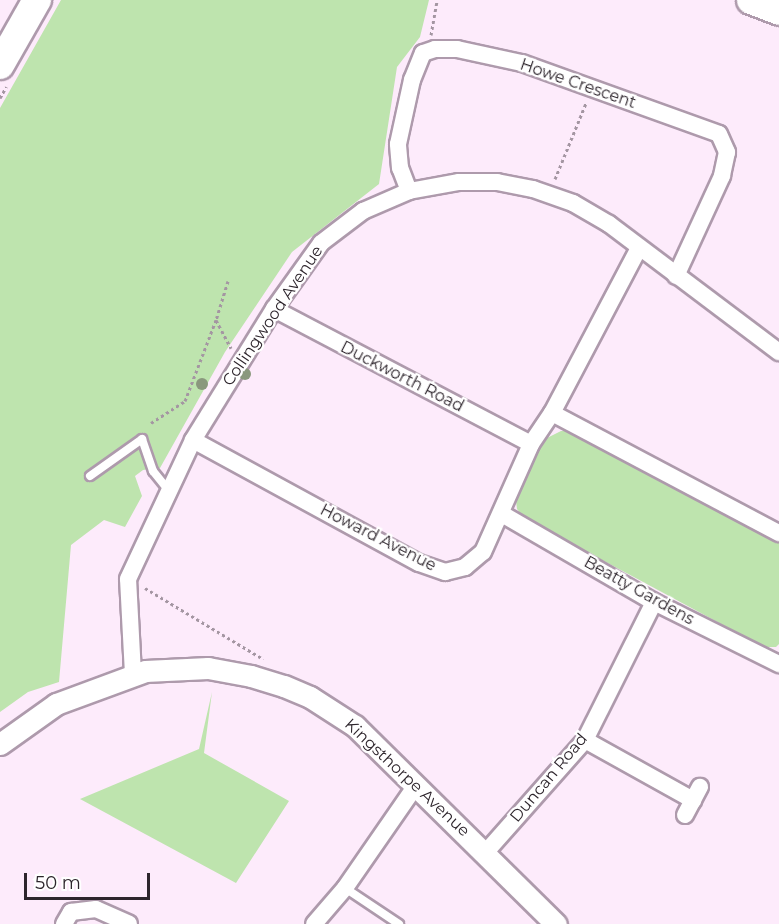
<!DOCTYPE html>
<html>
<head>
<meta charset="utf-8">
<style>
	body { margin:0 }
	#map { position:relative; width:779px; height:924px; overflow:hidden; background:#fdebfb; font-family:Montserrat,sans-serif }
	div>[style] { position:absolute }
	.green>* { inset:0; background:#bee4ae }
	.path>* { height:3px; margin-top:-1.5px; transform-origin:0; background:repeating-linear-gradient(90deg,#a496a2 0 3px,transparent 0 6px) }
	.roads { filter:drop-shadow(2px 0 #ae9aac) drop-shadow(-2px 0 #ae9aac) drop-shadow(0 2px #ae9aac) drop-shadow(0 -2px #ae9aac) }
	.service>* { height:8px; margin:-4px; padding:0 4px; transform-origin:4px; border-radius:4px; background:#fff }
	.minor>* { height:16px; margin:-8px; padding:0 8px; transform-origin:8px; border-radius:8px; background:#fff }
	.tertiary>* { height:21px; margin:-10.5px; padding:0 10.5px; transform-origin:10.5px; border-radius:10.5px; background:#fff }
	.trunk>* { height:28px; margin:-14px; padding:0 14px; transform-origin:14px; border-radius:14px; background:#fff }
	.trees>* { width:12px; height:12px; margin:-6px; border-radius:50%; background:#8a987d }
	span { translate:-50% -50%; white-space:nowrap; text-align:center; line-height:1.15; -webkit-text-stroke:4.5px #fff; paint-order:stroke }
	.street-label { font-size:16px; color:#2d252c }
	.scale { position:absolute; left:24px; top:873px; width:126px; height:27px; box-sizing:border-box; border:3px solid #2d252c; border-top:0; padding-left:8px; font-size:18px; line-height:21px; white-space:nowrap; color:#2d252c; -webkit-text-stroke:4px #fff; paint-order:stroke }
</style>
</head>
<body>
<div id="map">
	<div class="green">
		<i style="clip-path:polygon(61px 0,429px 0,420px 37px,397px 67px,379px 184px,292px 252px,225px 352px,160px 468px,143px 470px,135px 476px,142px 496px,125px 527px,104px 520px,71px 545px,59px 682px,28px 692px,0 712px,0 108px)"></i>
		<i style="clip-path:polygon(561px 431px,568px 431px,779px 541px,779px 644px,776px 647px,764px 647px,524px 518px,517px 509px,516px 501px,539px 450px,547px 438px)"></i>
		<i style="clip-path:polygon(212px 692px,204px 753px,289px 801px,236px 883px,80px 799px,199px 749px)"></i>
	</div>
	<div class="path">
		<i style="left:431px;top:35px;width:36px;rotate:-80deg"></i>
		<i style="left:0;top:98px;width:13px;rotate:-61deg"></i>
		<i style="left:555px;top:179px;width:82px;rotate:-67.8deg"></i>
		<i style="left:228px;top:281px;width:41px;rotate:107.1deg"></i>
		<i style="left:216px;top:320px;width:32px;rotate:62deg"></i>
		<i style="left:151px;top:423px;width:40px;rotate:-32.9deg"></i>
		<i style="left:185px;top:401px;width:87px;rotate:-69.1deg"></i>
		<i style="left:145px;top:588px;width:138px;rotate:31deg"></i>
	</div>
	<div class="roads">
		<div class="service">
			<i style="left:90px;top:476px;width:64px;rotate:-35.4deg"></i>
			<i style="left:142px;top:439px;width:34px;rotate:71deg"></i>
			<i style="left:153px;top:471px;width:26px;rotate:51deg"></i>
			<i style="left:345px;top:888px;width:65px;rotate:33.7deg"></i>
		</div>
		<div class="minor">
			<i style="left:409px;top:191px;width:25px;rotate:-111deg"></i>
			<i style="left:400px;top:168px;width:24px;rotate:-95deg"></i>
			<i style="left:398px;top:144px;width:66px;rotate:-77.7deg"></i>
			<i style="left:412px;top:80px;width:29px;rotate:-68deg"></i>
			<i style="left:423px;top:53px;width:13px;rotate:-18deg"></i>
			<i style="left:435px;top:49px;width:22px"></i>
			<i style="left:457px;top:49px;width:66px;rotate:12.2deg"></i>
			<i style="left:522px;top:63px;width:209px;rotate:19.8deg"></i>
			<i style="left:719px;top:134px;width:20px;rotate:66deg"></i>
			<i style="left:727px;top:152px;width:25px;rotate:102deg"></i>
			<i style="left:722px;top:176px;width:110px;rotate:114.7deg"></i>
			<i style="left:274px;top:309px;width:290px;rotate:27.7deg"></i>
			<i style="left:552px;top:413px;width:257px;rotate:27.9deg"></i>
			<i style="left:193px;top:440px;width:257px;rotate:28.6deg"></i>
			<i style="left:419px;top:563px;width:28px;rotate:19deg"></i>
			<i style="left:445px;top:572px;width:21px;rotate:-14deg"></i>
			<i style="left:465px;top:567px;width:23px;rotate:-40deg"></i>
			<i style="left:483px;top:552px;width:118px;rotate:-66deg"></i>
			<i style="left:531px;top:444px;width:37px;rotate:-56deg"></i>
			<i style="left:552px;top:413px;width:187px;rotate:-62.2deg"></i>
			<i style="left:502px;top:514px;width:176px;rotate:30.1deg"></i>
			<i style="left:654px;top:602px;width:140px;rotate:26.4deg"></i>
			<i style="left:133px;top:674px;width:95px;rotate:-93deg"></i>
			<i style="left:128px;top:579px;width:153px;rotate:-64.9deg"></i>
			<i style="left:193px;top:440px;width:154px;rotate:-58.3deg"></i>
			<i style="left:274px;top:309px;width:81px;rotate:-54.5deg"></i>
			<i style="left:321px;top:243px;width:53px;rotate:-37.3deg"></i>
			<i style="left:363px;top:211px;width:50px;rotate:-23.5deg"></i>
			<i style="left:409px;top:191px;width:51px;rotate:-10.2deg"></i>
			<i style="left:459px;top:182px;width:38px"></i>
			<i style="left:497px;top:182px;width:37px;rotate:11deg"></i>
			<i style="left:533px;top:189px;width:42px;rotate:19.3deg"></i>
			<i style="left:573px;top:203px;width:42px;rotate:30.3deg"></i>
			<i style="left:609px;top:224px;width:213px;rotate:37deg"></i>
			<i style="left:585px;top:740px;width:124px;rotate:29.1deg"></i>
			<i style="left:685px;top:815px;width:32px;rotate:-62deg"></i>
			<i style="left:486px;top:852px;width:149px;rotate:-48.5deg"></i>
			<i style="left:585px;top:740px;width:154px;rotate:-63.4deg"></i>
			<i style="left:64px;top:924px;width:14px;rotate:-60deg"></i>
			<i style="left:71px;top:912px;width:25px;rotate:-7deg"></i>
			<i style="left:96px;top:909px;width:36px;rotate:24deg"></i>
			<i style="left:314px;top:924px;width:48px;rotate:-49.3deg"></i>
			<i style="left:345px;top:888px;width:126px;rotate:-55.3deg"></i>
		</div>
		<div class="tertiary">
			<i style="left:0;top:744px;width:69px;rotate:-35.5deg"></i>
			<i style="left:56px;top:704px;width:95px;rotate:-20.3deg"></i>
			<i style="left:145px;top:671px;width:63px;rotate:-2.7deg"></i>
			<i style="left:208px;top:668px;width:44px;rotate:10.5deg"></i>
			<i style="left:251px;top:676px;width:34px;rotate:17deg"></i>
			<i style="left:284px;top:686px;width:28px;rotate:23deg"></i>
			<i style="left:310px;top:697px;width:54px;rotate:32.8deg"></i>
			<i style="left:355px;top:726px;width:282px;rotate:44.6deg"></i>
		</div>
		<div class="trunk">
			<i style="left:751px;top:0;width:30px;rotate:21deg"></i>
			<i style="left:0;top:65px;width:75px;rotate:-60.4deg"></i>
		</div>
	</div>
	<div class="trees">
		<i style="left:245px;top:374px"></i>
		<i style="left:202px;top:384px"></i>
	</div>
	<div class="street-label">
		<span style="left:578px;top:84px;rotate:19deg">Howe Crescent</span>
		<span style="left:273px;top:316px;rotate:-56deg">Collingwood Avenue</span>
		<span style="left:402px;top:377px;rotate:27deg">Duckworth Road</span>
		<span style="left:378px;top:538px;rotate:27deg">Howard Avenue</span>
		<span style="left:639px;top:591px;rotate:29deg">Beatty Gardens</span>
		<span style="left:407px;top:778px;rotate:43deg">Kingsthorpe Avenue</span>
		<span style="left:549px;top:778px;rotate:-50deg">Duncan Road</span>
	</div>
	<div class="scale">50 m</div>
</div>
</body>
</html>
